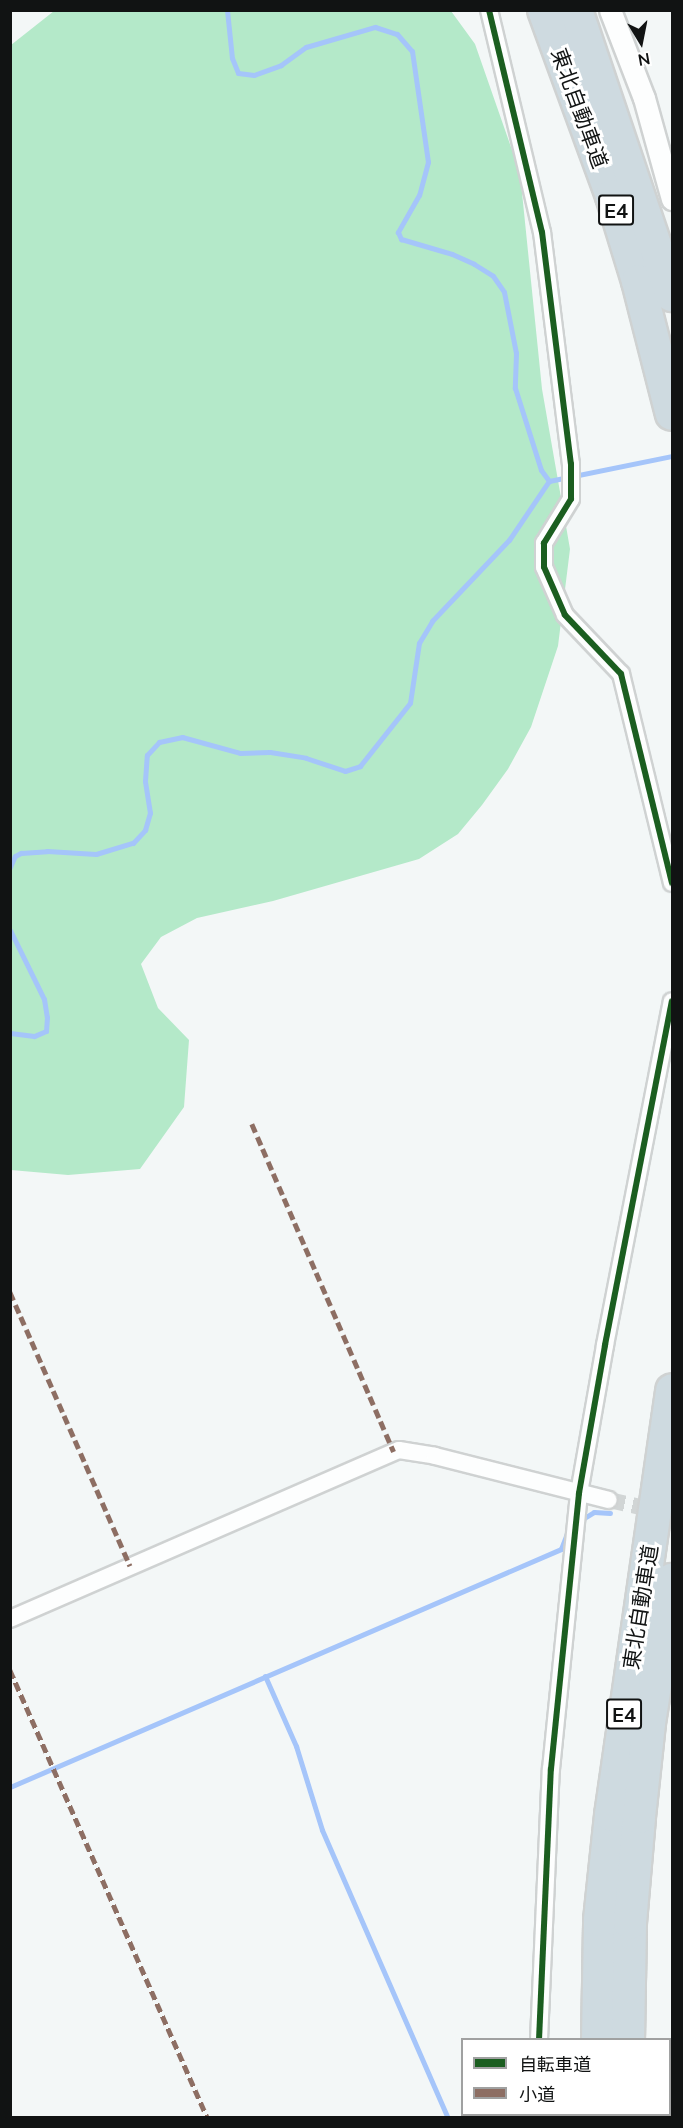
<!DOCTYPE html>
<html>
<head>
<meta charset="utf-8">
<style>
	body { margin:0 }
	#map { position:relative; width:683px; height:2128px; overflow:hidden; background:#f3f7f7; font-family:Mulish,"Noto Sans JP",sans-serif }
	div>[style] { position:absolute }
	.forest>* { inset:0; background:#b4e9c9 }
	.stream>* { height:5px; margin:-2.5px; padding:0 2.5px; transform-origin:2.5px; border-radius:2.5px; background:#a5c5fa }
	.minor-tunnel>* { height:16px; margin-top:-8px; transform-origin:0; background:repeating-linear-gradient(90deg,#d1d5d5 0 16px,transparent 0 24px) }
	.roads { filter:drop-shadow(2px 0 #cfd2d2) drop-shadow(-2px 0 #cfd2d2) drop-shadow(0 2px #cfd2d2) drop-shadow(0 -2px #cfd2d2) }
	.minor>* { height:16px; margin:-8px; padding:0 8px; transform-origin:8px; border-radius:8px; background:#fdfefe }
	.tertiary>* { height:21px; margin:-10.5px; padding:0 10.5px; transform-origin:10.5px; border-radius:10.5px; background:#fdfefe }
	.motorway>* { height:32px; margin:-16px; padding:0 16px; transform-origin:16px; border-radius:16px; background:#cedae0 }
	.quiet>* { height:4.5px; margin-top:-2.25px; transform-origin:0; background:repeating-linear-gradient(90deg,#8d6e63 0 9px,transparent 0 13.5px) }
	.cycleway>* { height:6px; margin:-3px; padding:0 3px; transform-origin:3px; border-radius:3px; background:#1b5e20 }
	span { translate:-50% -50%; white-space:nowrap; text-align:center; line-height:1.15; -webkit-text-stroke:6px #fff; paint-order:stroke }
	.shield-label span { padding:2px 4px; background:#fff; border:2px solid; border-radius:4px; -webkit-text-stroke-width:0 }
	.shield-label { font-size:20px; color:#111313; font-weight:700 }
	.street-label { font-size:21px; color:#111313 }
	.frame { position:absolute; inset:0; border:12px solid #111313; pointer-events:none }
	.legend { position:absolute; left:461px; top:2038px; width:210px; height:78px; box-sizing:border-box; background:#fff; border:2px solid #a0a1a1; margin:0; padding:8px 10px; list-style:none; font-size:18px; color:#111313 }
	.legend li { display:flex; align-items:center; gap:12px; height:30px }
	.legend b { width:30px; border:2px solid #a0a1a1 }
	.north { position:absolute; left:611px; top:12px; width:60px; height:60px; -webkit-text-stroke:4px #fff; paint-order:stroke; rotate:170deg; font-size:16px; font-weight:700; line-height:24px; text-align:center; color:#111313 }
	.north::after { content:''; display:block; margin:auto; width:21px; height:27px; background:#111313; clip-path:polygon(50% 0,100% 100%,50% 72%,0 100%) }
</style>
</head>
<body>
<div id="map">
	<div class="forest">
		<i style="clip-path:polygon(54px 11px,451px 11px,475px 44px,520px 173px,542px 389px,570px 549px,558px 646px,531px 727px,508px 769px,482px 805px,458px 834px,419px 859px,273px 901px,197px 918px,161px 937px,141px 964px,158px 1008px,189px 1040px,184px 1107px,140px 1169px,68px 1175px,11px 1170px,11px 45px)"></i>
	</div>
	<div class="stream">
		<i style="left:227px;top:10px;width:48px;rotate:84.1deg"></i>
		<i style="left:232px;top:58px;width:16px;rotate:68deg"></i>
		<i style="left:238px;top:73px;width:16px;rotate:7deg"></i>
		<i style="left:254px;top:75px;width:29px;rotate:-20deg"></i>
		<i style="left:281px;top:65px;width:31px;rotate:-36deg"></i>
		<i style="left:306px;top:47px;width:72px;rotate:-16.2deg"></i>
		<i style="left:375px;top:27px;width:23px;rotate:18deg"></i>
		<i style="left:397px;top:34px;width:23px;rotate:49deg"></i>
		<i style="left:412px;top:51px;width:112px;rotate:81.8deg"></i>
		<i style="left:428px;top:162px;width:34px;rotate:105deg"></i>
		<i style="left:419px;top:195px;width:43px;rotate:119.6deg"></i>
		<i style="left:398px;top:232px;width:8px;rotate:67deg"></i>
		<i style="left:401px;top:239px;width:53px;rotate:16.4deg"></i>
		<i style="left:452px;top:254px;width:24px;rotate:24deg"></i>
		<i style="left:474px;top:264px;width:22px;rotate:32deg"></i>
		<i style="left:493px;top:276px;width:19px;rotate:55deg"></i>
		<i style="left:504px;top:292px;width:62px;rotate:78.9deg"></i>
		<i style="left:516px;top:353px;width:35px;rotate:92deg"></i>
		<i style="left:515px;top:388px;width:86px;rotate:72.4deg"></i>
		<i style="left:541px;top:470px;width:14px;rotate:54deg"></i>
		<i style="left:10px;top:867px;width:12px;rotate:-66deg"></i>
		<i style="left:15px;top:856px;width:7px;rotate:-27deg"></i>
		<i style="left:21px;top:853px;width:26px;rotate:-4deg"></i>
		<i style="left:47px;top:851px;width:49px;rotate:3.5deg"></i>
		<i style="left:96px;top:854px;width:39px;rotate:-17deg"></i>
		<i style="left:133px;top:843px;width:18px;rotate:-47deg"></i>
		<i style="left:145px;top:830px;width:18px;rotate:-74deg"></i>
		<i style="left:150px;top:813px;width:32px;rotate:-99deg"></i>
		<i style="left:145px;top:781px;width:26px;rotate:-86deg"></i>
		<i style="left:147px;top:755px;width:18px;rotate:-47deg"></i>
		<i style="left:159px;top:742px;width:24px;rotate:-12deg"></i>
		<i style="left:182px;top:737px;width:60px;rotate:15.4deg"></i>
		<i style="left:240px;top:753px;width:30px;rotate:-2deg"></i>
		<i style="left:270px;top:752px;width:36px;rotate:9deg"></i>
		<i style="left:306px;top:758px;width:41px;rotate:18.4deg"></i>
		<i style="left:345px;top:771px;width:16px;rotate:-18deg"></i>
		<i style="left:360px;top:766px;width:80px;rotate:-51.6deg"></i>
		<i style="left:410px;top:703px;width:61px;rotate:-81.5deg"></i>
		<i style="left:419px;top:643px;width:26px;rotate:-59deg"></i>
		<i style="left:432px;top:621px;width:112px;rotate:-46.5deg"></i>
		<i style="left:509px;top:540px;width:71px;rotate:-55.9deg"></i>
		<i style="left:549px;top:481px;width:126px;rotate:-11.5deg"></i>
		<i style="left:10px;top:930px;width:77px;rotate:63.8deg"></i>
		<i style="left:44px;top:999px;width:18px;rotate:81deg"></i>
		<i style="left:47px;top:1017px;width:14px;rotate:94deg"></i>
		<i style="left:46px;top:1031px;width:13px;rotate:157deg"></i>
		<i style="left:34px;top:1036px;width:24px;rotate:-173deg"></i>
		<i style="left:581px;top:1520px;width:15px;rotate:-32deg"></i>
		<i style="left:594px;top:1512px;width:16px;rotate:4deg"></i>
		<i style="left:265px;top:1676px;width:77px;rotate:66.1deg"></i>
		<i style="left:296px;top:1746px;width:88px;rotate:72.8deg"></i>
		<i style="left:322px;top:1830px;width:314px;rotate:66.4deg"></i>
		<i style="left:10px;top:1787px;width:600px;rotate:-23.36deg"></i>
		<i style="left:561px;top:1549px;width:25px;rotate:-69deg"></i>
	</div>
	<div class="minor-tunnel">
		<i style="left:609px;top:1500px;width:65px;rotate:12.5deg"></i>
	</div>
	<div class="roads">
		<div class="minor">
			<i style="left:489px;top:10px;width:228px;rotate:76.6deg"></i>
			<i style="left:542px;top:232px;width:234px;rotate:82.9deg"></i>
			<i style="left:571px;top:464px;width:35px;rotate:90deg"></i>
			<i style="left:571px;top:499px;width:52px;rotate:121.5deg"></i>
			<i style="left:544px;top:543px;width:24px;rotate:90deg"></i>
			<i style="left:544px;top:567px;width:52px;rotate:66.4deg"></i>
			<i style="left:565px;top:615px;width:81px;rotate:46.5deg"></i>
			<i style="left:621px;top:674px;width:215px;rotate:76.3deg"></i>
			<i style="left:10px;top:1619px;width:424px;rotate:-23.5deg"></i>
			<i style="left:399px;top:1450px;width:36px;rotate:9deg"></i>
			<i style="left:435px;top:1456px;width:179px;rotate:14.2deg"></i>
			<i style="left:539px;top:2040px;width:271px;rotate:-87.5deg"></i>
			<i style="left:551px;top:1769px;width:277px;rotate:-84.2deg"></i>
			<i style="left:579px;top:1493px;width:150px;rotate:-80deg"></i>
			<i style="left:605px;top:1345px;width:350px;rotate:-79deg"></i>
			<i style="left:670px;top:2088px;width:2px;rotate:-27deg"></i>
			<i style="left:542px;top:2114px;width:4px;rotate:76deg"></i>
		</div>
		<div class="tertiary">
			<i style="left:610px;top:10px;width:94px;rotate:68.9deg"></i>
			<i style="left:644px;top:98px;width:105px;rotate:74.5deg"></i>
		</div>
		<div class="motorway">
			<i style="left:544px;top:10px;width:198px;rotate:69.9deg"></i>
			<i style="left:612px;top:196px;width:89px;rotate:73deg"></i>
			<i style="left:638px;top:281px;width:137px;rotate:75.7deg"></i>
			<i style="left:576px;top:10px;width:301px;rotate:71.4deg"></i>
			<i style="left:598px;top:2040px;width:120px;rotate:-89deg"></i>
			<i style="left:600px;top:1920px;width:106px;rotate:-84deg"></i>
			<i style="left:611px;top:1815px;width:429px;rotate:-81.8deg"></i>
			<i style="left:628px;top:2040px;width:117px;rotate:-89deg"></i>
			<i style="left:630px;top:1923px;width:106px;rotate:-85.1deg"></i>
			<i style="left:639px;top:1817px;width:95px;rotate:-83.9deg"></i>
			<i style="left:649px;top:1723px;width:145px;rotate:-80.9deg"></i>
			<i style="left:599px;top:2114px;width:4px;rotate:90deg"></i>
			<i style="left:629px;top:2114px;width:4px;rotate:90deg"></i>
		</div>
	</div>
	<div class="quiet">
		<i style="left:252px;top:1124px;width:357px;rotate:66.6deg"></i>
		<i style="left:10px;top:1292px;width:299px;rotate:66.3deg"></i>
		<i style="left:10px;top:1670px;width:490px;rotate:66.2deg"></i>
	</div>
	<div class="cycleway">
		<i style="left:489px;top:10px;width:228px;rotate:76.6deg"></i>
		<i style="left:542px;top:232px;width:234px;rotate:82.9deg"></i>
		<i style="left:571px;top:464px;width:35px;rotate:90deg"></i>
		<i style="left:571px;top:499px;width:52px;rotate:121.5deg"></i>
		<i style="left:544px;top:543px;width:24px;rotate:90deg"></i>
		<i style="left:544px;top:567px;width:52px;rotate:66.4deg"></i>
		<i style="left:565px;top:615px;width:81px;rotate:46.5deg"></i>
		<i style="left:621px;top:674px;width:215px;rotate:76.3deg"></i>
		<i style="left:539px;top:2040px;width:271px;rotate:-87.5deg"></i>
		<i style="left:551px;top:1769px;width:277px;rotate:-84.2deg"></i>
		<i style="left:579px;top:1493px;width:150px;rotate:-80deg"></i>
		<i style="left:605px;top:1345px;width:350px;rotate:-79deg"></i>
	</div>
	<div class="shield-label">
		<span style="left:616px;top:210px">E4</span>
		<span style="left:624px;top:1714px">E4</span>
	</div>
	<div class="street-label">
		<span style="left:580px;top:108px;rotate:70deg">東北自動車道</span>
		<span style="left:640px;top:1607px;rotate:-81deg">東北自動車道</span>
	</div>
	<div class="frame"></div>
	<ul class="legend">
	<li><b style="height:8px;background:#1b5e20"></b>自転車道</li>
	<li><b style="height:8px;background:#8d6e63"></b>小道</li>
	</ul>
	<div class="north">N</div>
</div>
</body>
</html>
